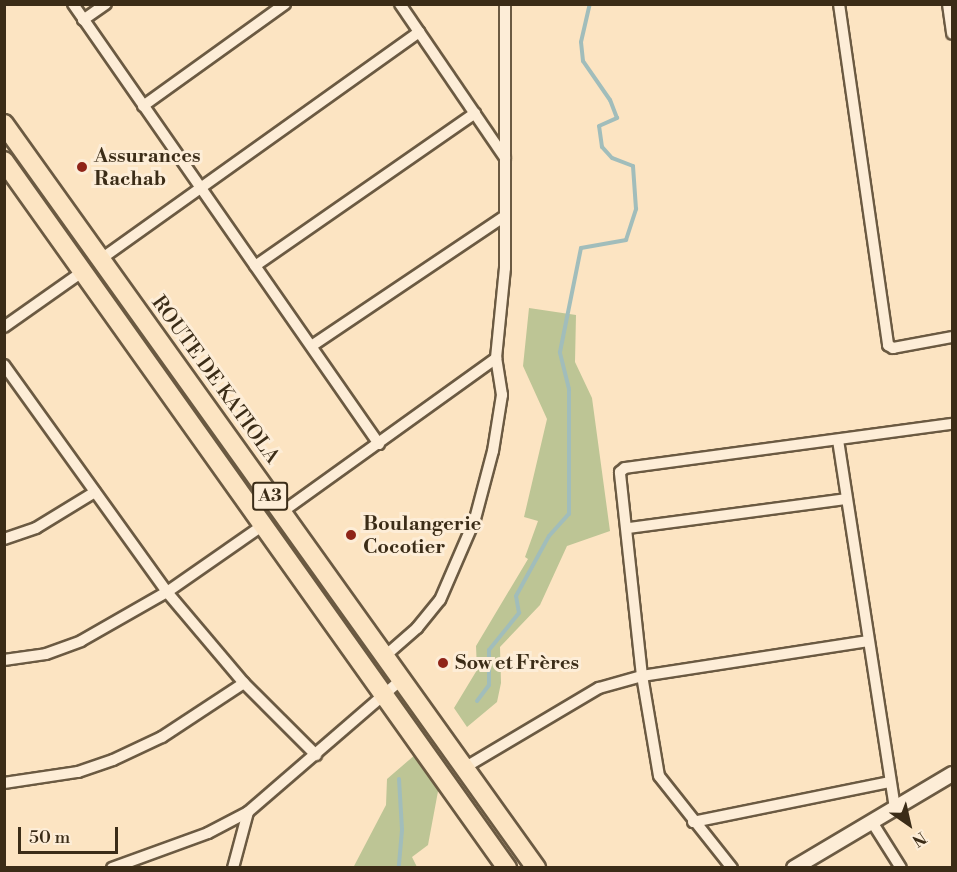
<!DOCTYPE html>
<html>
<head>
<meta charset="utf-8">
<style>
	body { margin:0 }
	#map { position:relative; width:957px; height:872px; overflow:hidden; background:#fce4c2; font-family:"Libre Bodoni",serif }
	div>[style] { position:absolute }
	.green>* { inset:0; background:#bdc595 }
	.stream>* { height:4px; margin:-2px; padding:0 2px; transform-origin:2px; border-radius:2px; background:#a1bdbb }
	.roads { filter:drop-shadow(2px 0 #6b5a42) drop-shadow(-2px 0 #6b5a42) drop-shadow(0 2px #6b5a42) drop-shadow(0 -2px #6b5a42) }
	.minor>* { height:10px; margin:-5px; padding:0 5px; transform-origin:5px; border-radius:5px; background:#fdedd7 }
	.tertiary>* { height:14px; margin:-7px; padding:0 7px; transform-origin:7px; border-radius:7px; background:#fdedd7 }
	.trunk>* { height:18px; margin:-9px; padding:0 9px; transform-origin:9px; border-radius:9px; background:#fce4c2 }
	.dots>* { width:16px; height:16px; translate:-50% -50%; box-sizing:border-box; border:3px solid #fdedd7; border-radius:50% }
	span { translate:-50% -50%; white-space:nowrap; text-align:center; line-height:1.15; -webkit-text-stroke:6px #fdedd7; paint-order:stroke }
	.shield-label span { padding:2px 4px; background:#fdedd7; border:2px solid; border-radius:4px; -webkit-text-stroke-width:0 }
	.shield-label { font-size:18px; color:#3b2c17; font-weight:700 }
	.poi-label { font-size:20px; color:#3b2c17; font-weight:700 }
	.left { translate:0 -50%; text-align:left }
	.street-label { font-size:20px; color:#3b2c17 }
	.frame { position:absolute; inset:0; border:6px solid #3b2c17; pointer-events:none }
	.north { position:absolute; left:879px; top:794px; width:60px; height:60px; -webkit-text-stroke:4px #fdedd7; paint-order:stroke; rotate:146deg; font-size:16px; font-weight:700; line-height:24px; text-align:center; color:#3b2c17 }
	.north::after { content:''; display:block; margin:auto; width:21px; height:27px; background:#3b2c17; clip-path:polygon(50% 0,100% 100%,50% 72%,0 100%) }
	.scale { position:absolute; left:18px; top:827px; width:100px; height:27px; box-sizing:border-box; border:3px solid #3b2c17; border-top:0; padding-left:8px; font-size:18px; line-height:21px; white-space:nowrap; color:#3b2c17; -webkit-text-stroke:4px #fdedd7; paint-order:stroke }
</style>
</head>
<body>
<div id="map">
	<div class="green">
		<i style="clip-path:polygon(529px 308px,576px 315px,575px 362px,592px 398px,610px 531px,567px 546px,540px 605px,500px 647px,501px 683px,497px 702px,467px 727px,454px 708px,477px 670px,476px 646px,528px 559px,525px 557px,538px 521px,524px 517px,547px 419px,523px 366px)"></i>
		<i style="clip-path:polygon(416px 754px,439px 786px,428px 845px,412px 857px,417px 867px,353px 868px,386px 805px,387px 779px)"></i>
	</div>
	<div class="stream">
		<i style="left:477px;top:701px;width:20px;rotate:-53deg"></i>
		<i style="left:489px;top:685px;width:35px;rotate:-90deg"></i>
		<i style="left:489px;top:650px;width:48px;rotate:-51deg"></i>
		<i style="left:519px;top:613px;width:17px;rotate:-100deg"></i>
		<i style="left:516px;top:596px;width:68px;rotate:-61.2deg"></i>
		<i style="left:549px;top:536px;width:30px;rotate:-48deg"></i>
		<i style="left:569px;top:514px;width:125px;rotate:-90deg"></i>
		<i style="left:569px;top:389px;width:38px;rotate:-104deg"></i>
		<i style="left:560px;top:352px;width:106px;rotate:-78.6deg"></i>
		<i style="left:581px;top:248px;width:46px;rotate:-10.1deg"></i>
		<i style="left:626px;top:240px;width:33px;rotate:-72deg"></i>
		<i style="left:636px;top:209px;width:43px;rotate:-94deg"></i>
		<i style="left:633px;top:166px;width:22px;rotate:-159deg"></i>
		<i style="left:612px;top:158px;width:15px;rotate:-132deg"></i>
		<i style="left:602px;top:147px;width:21px;rotate:-98deg"></i>
		<i style="left:599px;top:126px;width:20px;rotate:-24deg"></i>
		<i style="left:617px;top:118px;width:19px;rotate:-111deg"></i>
		<i style="left:610px;top:100px;width:47px;rotate:-124.7deg"></i>
		<i style="left:583px;top:61px;width:19px;rotate:-96deg"></i>
		<i style="left:581px;top:42px;width:39px;rotate:-77deg"></i>
		<i style="left:399px;top:779px;width:51px;rotate:86.6deg"></i>
		<i style="left:402px;top:830px;width:38px;rotate:95deg"></i>
	</div>
	<div class="roads">
		<div class="minor">
			<i style="left:73px;top:4px;width:536px;rotate:55.18deg"></i>
			<i style="left:400px;top:4px;width:186px;rotate:55.7deg"></i>
			<i style="left:839px;top:4px;width:345px;rotate:81.8deg"></i>
			<i style="left:888px;top:345px;width:6px;rotate:31deg"></i>
			<i style="left:893px;top:348px;width:60px;rotate:-10.6deg"></i>
			<i style="left:948px;top:4px;width:30px;rotate:82deg"></i>
			<i style="left:83px;top:20px;width:28px;rotate:-35deg"></i>
			<i style="left:143px;top:106px;width:175px;rotate:-35.7deg"></i>
			<i style="left:101px;top:259px;width:391px;rotate:-35.5deg"></i>
			<i style="left:255px;top:266px;width:268px;rotate:-34.8deg"></i>
			<i style="left:4px;top:327px;width:95px;rotate:-35.2deg"></i>
			<i style="left:313px;top:345px;width:231px;rotate:-33.9deg"></i>
			<i style="left:4px;top:365px;width:279px;rotate:54.3deg"></i>
			<i style="left:167px;top:592px;width:119px;rotate:49.8deg"></i>
			<i style="left:244px;top:683px;width:102px;rotate:45deg"></i>
			<i style="left:838px;top:440px;width:371px;rotate:81.2deg"></i>
			<i style="left:282px;top:512px;width:264px;rotate:-35.7deg"></i>
			<i style="left:629px;top:528px;width:219px;rotate:-7.6deg"></i>
			<i style="left:4px;top:539px;width:34px;rotate:-19deg"></i>
			<i style="left:36px;top:528px;width:69px;rotate:-31.4deg"></i>
			<i style="left:385px;top:656px;width:43px;rotate:-41.2deg"></i>
			<i style="left:417px;top:628px;width:36px;rotate:-51deg"></i>
			<i style="left:440px;top:600px;width:88px;rotate:-66.6deg"></i>
			<i style="left:475px;top:519px;width:70px;rotate:-75.2deg"></i>
			<i style="left:493px;top:451px;width:57px;rotate:-80.9deg"></i>
			<i style="left:502px;top:395px;width:37px;rotate:-99deg"></i>
			<i style="left:496px;top:358px;width:90px;rotate:-84.3deg"></i>
			<i style="left:505px;top:268px;width:264px;rotate:-90deg"></i>
			<i style="left:4px;top:660px;width:42px;rotate:-8.1deg"></i>
			<i style="left:46px;top:654px;width:37px;rotate:-20deg"></i>
			<i style="left:81px;top:641px;width:99px;rotate:-29.7deg"></i>
			<i style="left:167px;top:592px;width:116px;rotate:-34.8deg"></i>
			<i style="left:464px;top:768px;width:157px;rotate:-30.7deg"></i>
			<i style="left:599px;top:688px;width:45px;rotate:-15.6deg"></i>
			<i style="left:642px;top:676px;width:229px;rotate:-8.8deg"></i>
			<i style="left:4px;top:783px;width:75px;rotate:-8.5deg"></i>
			<i style="left:78px;top:772px;width:37px;rotate:-19deg"></i>
			<i style="left:113px;top:760px;width:54px;rotate:-25.1deg"></i>
			<i style="left:162px;top:737px;width:98px;rotate:-33.4deg"></i>
			<i style="left:693px;top:822px;width:200px;rotate:-11.5deg"></i>
			<i style="left:872px;top:822px;width:54px;rotate:57.8deg"></i>
			<i style="left:112px;top:868px;width:102px;rotate:-20deg"></i>
			<i style="left:208px;top:833px;width:45px;rotate:-27.7deg"></i>
			<i style="left:248px;top:812px;width:201px;rotate:-40.8deg"></i>
			<i style="left:233px;top:868px;width:58px;rotate:-75deg"></i>
			<i style="left:732px;top:868px;width:117px;rotate:-128.4deg"></i>
			<i style="left:659px;top:776px;width:101px;rotate:-99.6deg"></i>
			<i style="left:642px;top:676px;width:205px;rotate:-96.2deg"></i>
			<i style="left:620px;top:472px;width:6px;rotate:-39deg"></i>
			<i style="left:625px;top:468px;width:330px;rotate:-7.7deg"></i>
		</div>
		<div class="tertiary">
			<i style="left:794px;top:868px;width:184px;rotate:-30.7deg"></i>
		</div>
		<div class="trunk">
			<i style="left:4px;top:124px;width:915px;rotate:54.43deg"></i>
			<i style="left:4px;top:161px;width:868px;rotate:54.57deg"></i>
		</div>
	</div>
	<div class="dots">
		<i style="left:82px;top:167px;background:#8f2418"></i>
		<i style="left:351px;top:535px;background:#8f2418"></i>
		<i style="left:443px;top:663px;background:#8f2418"></i>
	</div>
	<div class="shield-label">
		<span style="left:270px;top:496px">A3</span>
	</div>
	<div class="poi-label">
		<span class="left" style="left:94px;top:168px">Assurances<br>Rachab</span>
		<span class="left" style="left:363px;top:536px">Boulangerie<br>Cocotier</span>
		<span class="left" style="left:455px;top:663px">Sow et Frères</span>
	</div>
	<div class="street-label">
		<span style="left:215px;top:380px;rotate:54deg">ROUTE DE KATIOLA</span>
	</div>
	<div class="frame"></div>
	<div class="north">N</div>
	<div class="scale">50 m</div>
</div>
</body>
</html>
